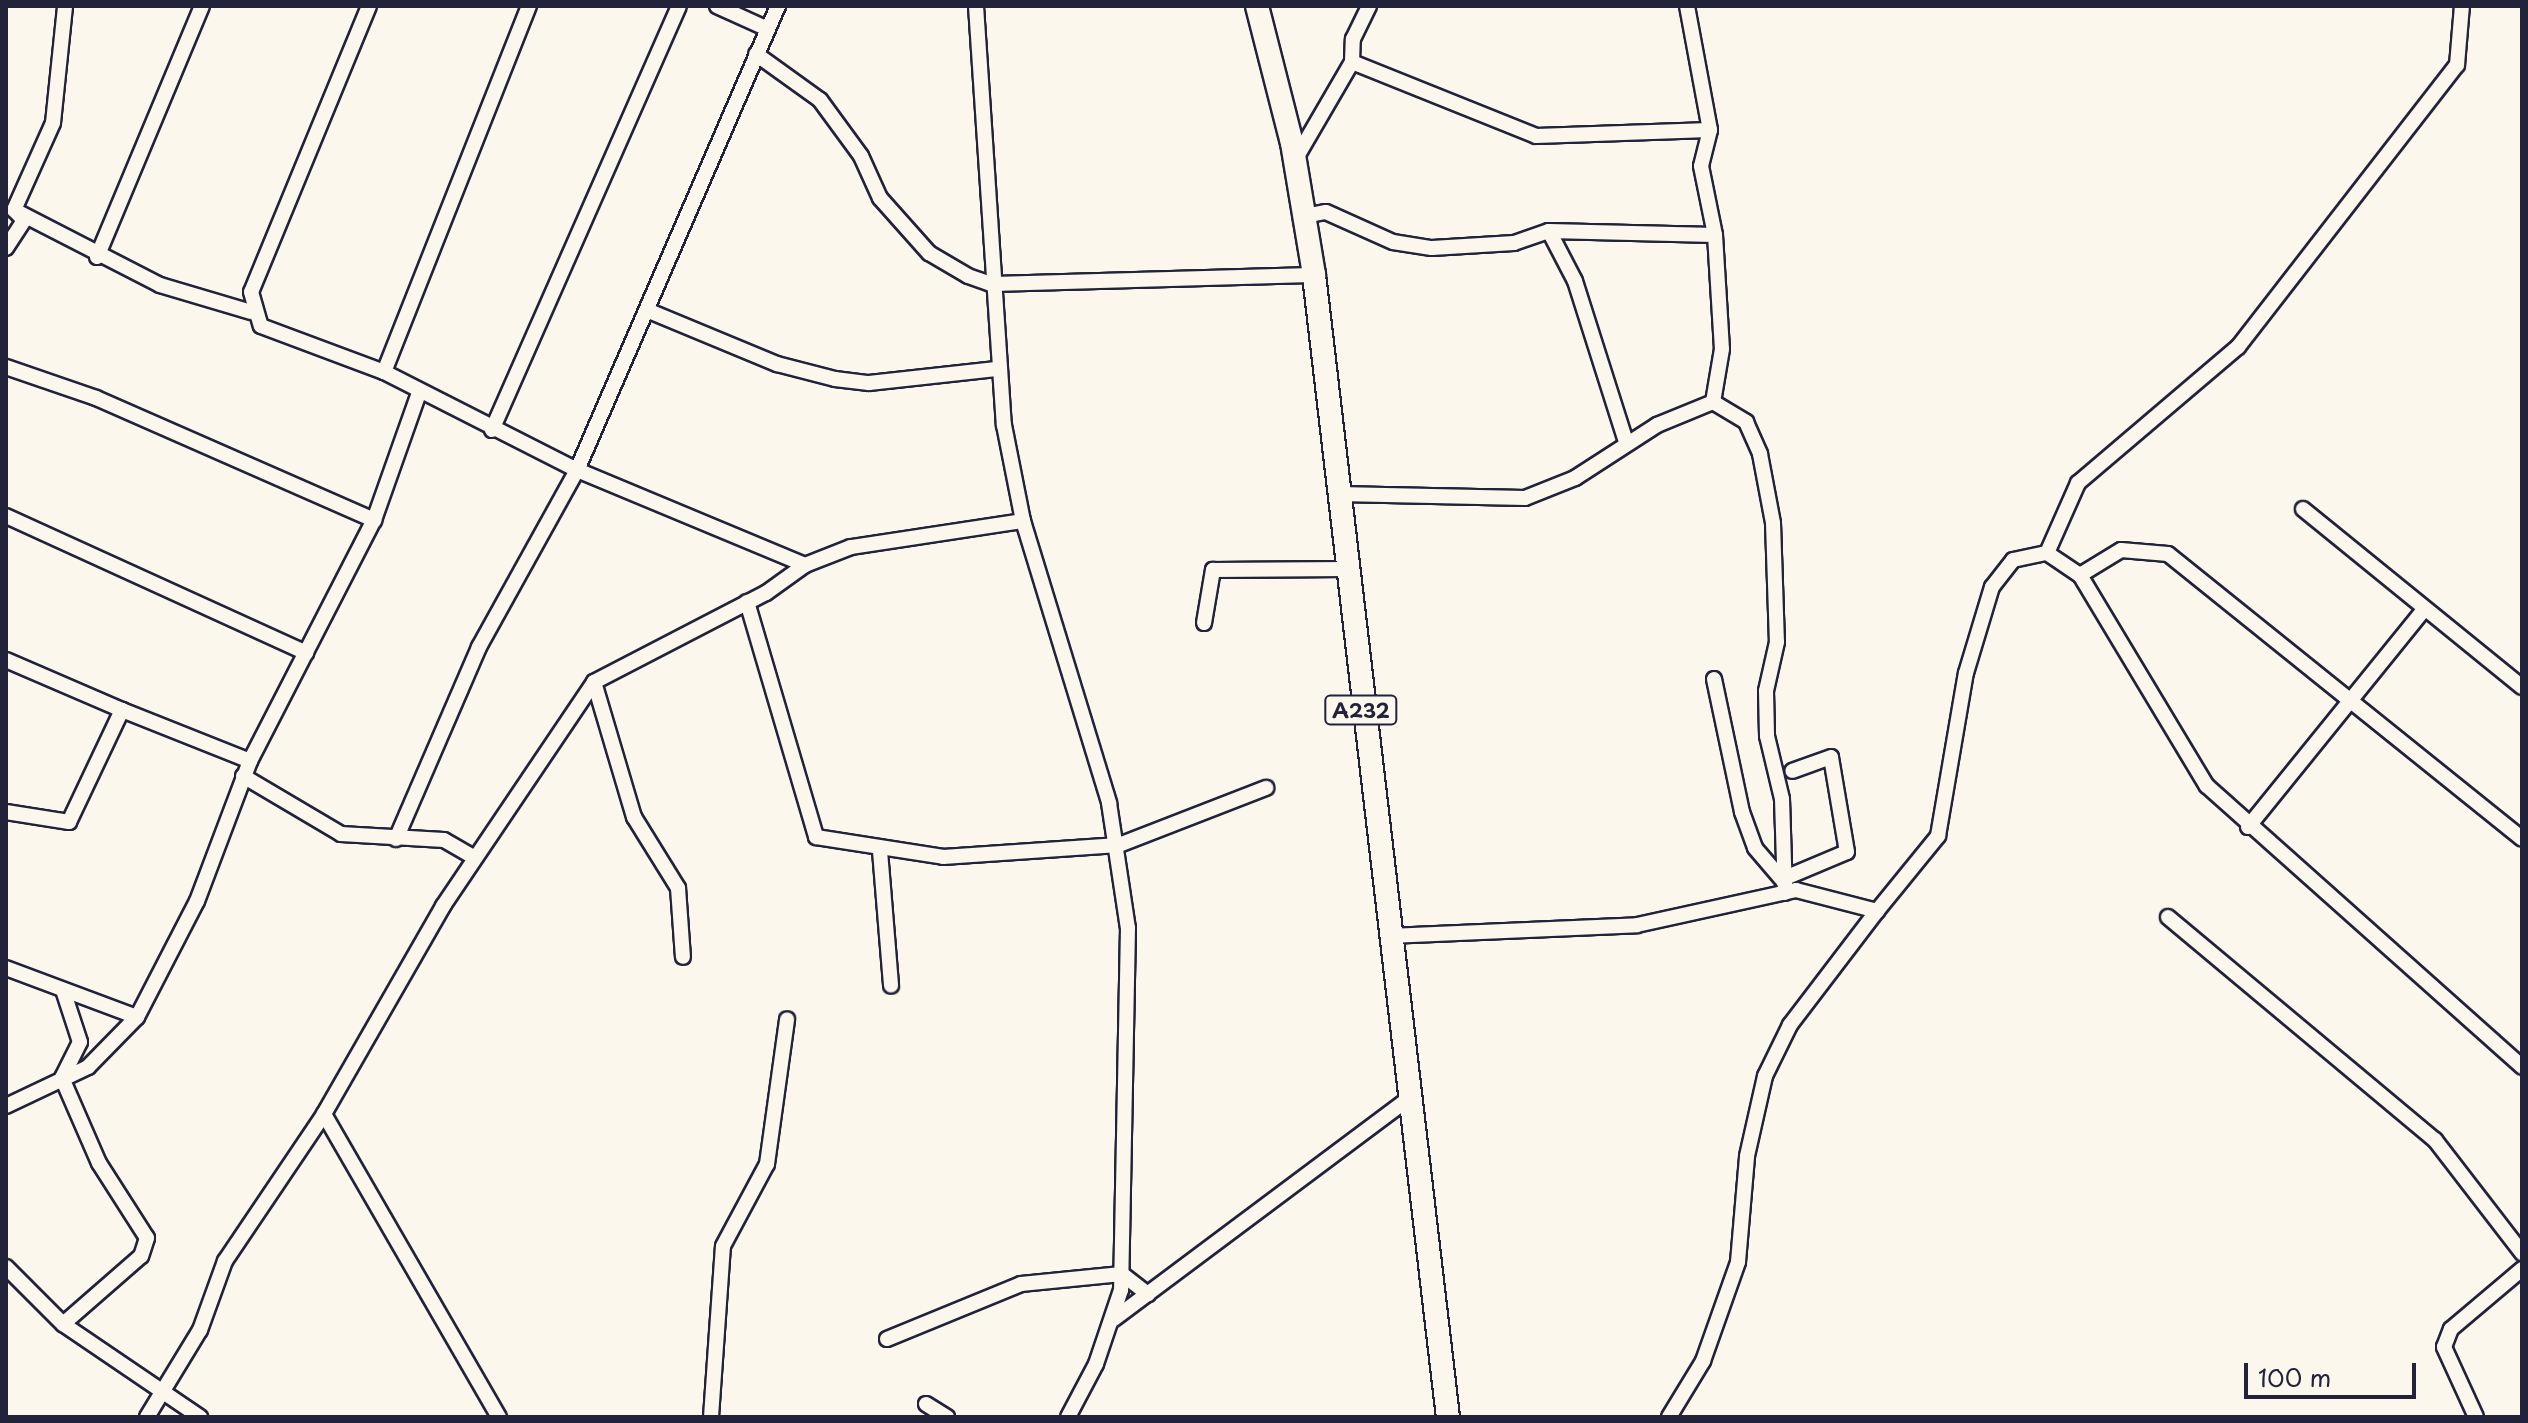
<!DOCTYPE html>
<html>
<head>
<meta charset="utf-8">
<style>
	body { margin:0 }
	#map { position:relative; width:2528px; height:1423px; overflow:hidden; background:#fbf7ec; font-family:"Playpen Sans",sans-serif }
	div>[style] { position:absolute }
	.roads { filter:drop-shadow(2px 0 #22223b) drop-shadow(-2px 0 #22223b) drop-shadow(0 2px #22223b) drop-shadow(0 -2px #22223b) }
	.street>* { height:14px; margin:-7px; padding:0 7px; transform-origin:7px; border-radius:7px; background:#fbf7ec }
	.primary>* { height:22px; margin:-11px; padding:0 11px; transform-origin:11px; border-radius:11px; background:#fbf7ec }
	span { translate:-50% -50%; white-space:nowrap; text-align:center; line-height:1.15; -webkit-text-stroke:6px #fbf7ec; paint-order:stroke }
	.shield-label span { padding:2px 6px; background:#fbf7ec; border:2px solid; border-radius:6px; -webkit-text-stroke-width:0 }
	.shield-label { font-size:20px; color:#22223b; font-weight:700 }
	.frame { position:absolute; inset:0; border:8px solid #22223b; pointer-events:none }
	.scale { position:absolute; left:2244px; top:1363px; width:172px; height:36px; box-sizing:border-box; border:4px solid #22223b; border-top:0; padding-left:10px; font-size:24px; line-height:28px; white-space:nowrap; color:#22223b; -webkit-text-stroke:6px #fbf7ec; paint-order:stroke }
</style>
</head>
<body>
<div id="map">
	<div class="roads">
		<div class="street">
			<i style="left:369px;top:6px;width:309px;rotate:112.4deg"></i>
			<i style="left:251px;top:292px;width:35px;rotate:74deg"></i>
			<i style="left:261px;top:326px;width:131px;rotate:20.5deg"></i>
			<i style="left:384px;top:372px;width:216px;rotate:26.9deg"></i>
			<i style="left:577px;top:470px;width:247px;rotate:22.6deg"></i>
			<i style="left:717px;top:6px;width:56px;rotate:24.3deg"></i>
			<i style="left:976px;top:6px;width:420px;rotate:86.2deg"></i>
			<i style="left:1004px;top:425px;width:98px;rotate:78.8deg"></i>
			<i style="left:1023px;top:521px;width:295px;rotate:73deg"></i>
			<i style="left:1109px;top:803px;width:126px;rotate:81.4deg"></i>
			<i style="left:1128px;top:928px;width:362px;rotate:91.1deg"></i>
			<i style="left:1121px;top:1290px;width:78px;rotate:108.7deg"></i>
			<i style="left:1096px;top:1364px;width:60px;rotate:117.8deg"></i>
			<i style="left:1687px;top:6px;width:126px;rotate:79.5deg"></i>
			<i style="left:1710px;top:130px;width:37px;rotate:104deg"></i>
			<i style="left:1701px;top:166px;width:70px;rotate:78.5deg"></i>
			<i style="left:1715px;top:235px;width:114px;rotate:86.5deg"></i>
			<i style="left:1722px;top:349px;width:54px;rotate:99.6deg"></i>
			<i style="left:756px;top:54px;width:79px;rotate:35.7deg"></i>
			<i style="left:820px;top:100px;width:69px;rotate:53.8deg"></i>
			<i style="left:861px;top:156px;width:46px;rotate:65.7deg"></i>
			<i style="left:880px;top:198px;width:74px;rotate:48.3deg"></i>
			<i style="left:929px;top:253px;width:45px;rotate:30.5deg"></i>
			<i style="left:968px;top:276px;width:24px;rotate:19deg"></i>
			<i style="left:991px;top:284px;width:323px;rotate:-1.6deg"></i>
			<i style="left:1352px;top:62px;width:198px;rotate:21.9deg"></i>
			<i style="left:1536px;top:136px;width:174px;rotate:-2deg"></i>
			<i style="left:1295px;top:160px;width:113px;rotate:-59.8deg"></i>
			<i style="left:1352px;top:62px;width:23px;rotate:-88deg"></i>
			<i style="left:1353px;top:39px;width:37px;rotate:-64deg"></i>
			<i style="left:18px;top:212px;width:160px;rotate:27.2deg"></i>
			<i style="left:160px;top:285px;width:95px;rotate:16.5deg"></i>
			<i style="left:1305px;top:216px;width:21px;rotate:-11deg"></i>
			<i style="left:1326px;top:212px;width:73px;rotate:24.1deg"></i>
			<i style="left:1393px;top:242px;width:39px;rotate:9deg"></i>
			<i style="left:1432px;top:248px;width:82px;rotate:-3.5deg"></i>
			<i style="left:1514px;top:243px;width:37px;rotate:-19deg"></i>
			<i style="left:1549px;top:231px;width:166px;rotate:1.4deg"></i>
			<i style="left:1549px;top:231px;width:56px;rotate:62.5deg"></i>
			<i style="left:1575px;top:281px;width:169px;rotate:72.4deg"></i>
			<i style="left:6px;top:248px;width:33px;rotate:-57deg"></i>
			<i style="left:24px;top:220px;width:14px;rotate:-135deg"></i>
			<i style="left:14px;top:210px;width:95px;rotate:-65.9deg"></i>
			<i style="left:53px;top:123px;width:118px;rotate:-84.1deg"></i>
			<i style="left:97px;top:257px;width:272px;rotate:-67.3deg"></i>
			<i style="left:649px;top:311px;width:139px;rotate:22.5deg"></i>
			<i style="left:777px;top:364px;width:60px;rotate:14.5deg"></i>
			<i style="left:835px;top:379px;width:34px;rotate:7deg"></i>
			<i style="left:869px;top:383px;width:128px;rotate:-6.3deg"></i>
			<i style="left:6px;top:367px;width:95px;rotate:19deg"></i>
			<i style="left:96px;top:398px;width:304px;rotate:23.7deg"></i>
			<i style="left:384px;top:372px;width:394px;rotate:-68.4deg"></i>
			<i style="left:492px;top:430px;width:463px;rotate:-66.2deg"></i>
			<i style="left:1339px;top:494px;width:186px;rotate:1.2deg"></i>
			<i style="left:1525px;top:498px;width:54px;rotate:-21.8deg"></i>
			<i style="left:1575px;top:478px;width:98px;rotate:-32.9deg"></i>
			<i style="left:1657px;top:425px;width:61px;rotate:-22.3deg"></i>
			<i style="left:1713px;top:402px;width:39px;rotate:31deg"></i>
			<i style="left:1746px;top:422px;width:35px;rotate:66deg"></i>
			<i style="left:1760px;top:454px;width:70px;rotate:79.3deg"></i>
			<i style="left:1773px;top:523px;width:119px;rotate:88.1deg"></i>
			<i style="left:1777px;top:642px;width:50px;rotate:102.7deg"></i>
			<i style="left:1766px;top:691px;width:45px;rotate:88.7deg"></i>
			<i style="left:1767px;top:736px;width:65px;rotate:76.6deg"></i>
			<i style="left:1782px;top:799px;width:94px;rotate:88.2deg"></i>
			<i style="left:2303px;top:509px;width:282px;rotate:39.1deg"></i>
			<i style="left:6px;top:516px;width:330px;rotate:24.5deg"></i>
			<i style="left:2047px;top:553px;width:77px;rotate:-66.1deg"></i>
			<i style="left:2078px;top:483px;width:210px;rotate:-40.4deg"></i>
			<i style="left:2238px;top:347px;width:357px;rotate:-52.2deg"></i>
			<i style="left:2457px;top:65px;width:59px;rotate:-85.2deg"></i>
			<i style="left:2080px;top:575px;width:48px;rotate:-31.4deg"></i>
			<i style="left:2121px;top:550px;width:47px;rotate:4.9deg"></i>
			<i style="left:2168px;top:554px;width:454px;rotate:38.8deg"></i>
			<i style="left:747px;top:602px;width:245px;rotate:73.6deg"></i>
			<i style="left:816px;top:837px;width:129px;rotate:8.9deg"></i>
			<i style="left:943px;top:857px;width:176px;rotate:-3.9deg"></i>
			<i style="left:1119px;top:845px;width:158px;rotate:-21.2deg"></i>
			<i style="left:1204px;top:623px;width:54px;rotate:-80.4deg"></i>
			<i style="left:1213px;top:570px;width:133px;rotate:-0.4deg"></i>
			<i style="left:6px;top:660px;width:126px;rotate:23.3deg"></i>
			<i style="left:1714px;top:679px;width:136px;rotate:78.1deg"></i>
			<i style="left:1742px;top:812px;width:38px;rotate:70deg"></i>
			<i style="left:1755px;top:848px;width:46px;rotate:49.4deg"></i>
			<i style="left:594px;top:682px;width:141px;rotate:73.5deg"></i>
			<i style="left:634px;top:817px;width:84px;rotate:58.2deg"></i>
			<i style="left:678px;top:888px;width:69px;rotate:85.9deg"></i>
			<i style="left:250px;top:761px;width:271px;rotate:-62.8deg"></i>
			<i style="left:374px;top:520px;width:135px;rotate:-70.5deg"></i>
			<i style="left:243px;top:776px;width:114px;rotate:30.6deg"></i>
			<i style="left:341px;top:834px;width:103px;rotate:3.3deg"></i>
			<i style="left:444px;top:840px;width:34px;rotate:30deg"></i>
			<i style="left:6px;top:812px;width:64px;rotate:9deg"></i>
			<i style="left:69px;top:822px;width:124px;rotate:-64.7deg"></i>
			<i style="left:122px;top:710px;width:138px;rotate:21.7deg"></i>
			<i style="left:250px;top:761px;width:150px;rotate:110.7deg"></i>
			<i style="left:197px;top:901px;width:131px;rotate:117.3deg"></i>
			<i style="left:137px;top:1017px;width:140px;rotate:-159.5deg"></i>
			<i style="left:2248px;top:827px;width:278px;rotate:-51deg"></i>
			<i style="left:396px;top:839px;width:209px;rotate:-66.6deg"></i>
			<i style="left:479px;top:647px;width:202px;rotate:-61deg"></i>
			<i style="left:577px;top:470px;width:506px;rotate:-66.58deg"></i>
			<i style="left:880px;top:851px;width:135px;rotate:85.3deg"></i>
			<i style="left:1785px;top:878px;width:67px;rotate:-22.8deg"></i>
			<i style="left:1847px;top:852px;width:96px;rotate:-99.6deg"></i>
			<i style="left:1831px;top:757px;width:41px;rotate:160.3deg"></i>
			<i style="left:2168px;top:917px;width:348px;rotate:39.9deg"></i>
			<i style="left:2435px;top:1140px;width:143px;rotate:52.4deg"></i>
			<i style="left:1390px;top:936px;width:247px;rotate:-2.5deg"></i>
			<i style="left:1637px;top:925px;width:163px;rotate:-12.4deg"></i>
			<i style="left:1796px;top:890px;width:84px;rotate:14.5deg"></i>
			<i style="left:1877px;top:911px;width:97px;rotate:-50.9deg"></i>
			<i style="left:1938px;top:836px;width:165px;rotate:-80.3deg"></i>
			<i style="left:1966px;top:673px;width:90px;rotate:-73.2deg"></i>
			<i style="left:1992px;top:587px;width:34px;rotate:-52deg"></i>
			<i style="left:2013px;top:560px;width:35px;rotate:-12deg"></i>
			<i style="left:2047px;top:553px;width:40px;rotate:34deg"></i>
			<i style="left:2080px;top:575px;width:246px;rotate:59deg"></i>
			<i style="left:2207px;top:786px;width:422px;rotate:41.7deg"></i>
			<i style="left:62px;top:1078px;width:93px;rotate:66.5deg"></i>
			<i style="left:99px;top:1163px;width:89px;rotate:57.4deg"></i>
			<i style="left:147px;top:1238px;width:19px;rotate:108deg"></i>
			<i style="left:141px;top:1256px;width:103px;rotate:138.9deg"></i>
			<i style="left:62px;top:1078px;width:40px;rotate:-63.4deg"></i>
			<i style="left:80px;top:1042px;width:52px;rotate:-108.1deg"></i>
			<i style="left:6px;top:1106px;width:91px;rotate:-25.4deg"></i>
			<i style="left:88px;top:1067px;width:70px;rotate:-45.6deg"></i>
			<i style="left:324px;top:1114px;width:350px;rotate:60deg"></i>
			<i style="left:6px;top:1267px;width:81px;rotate:45deg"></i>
			<i style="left:63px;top:1324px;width:166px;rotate:34.2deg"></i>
			<i style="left:1114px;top:1319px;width:371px;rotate:-36.8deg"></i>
			<i style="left:887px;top:1339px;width:145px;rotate:-22.3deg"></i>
			<i style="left:1021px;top:1284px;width:101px;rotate:-5.7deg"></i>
			<i style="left:1122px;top:1274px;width:33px;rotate:38deg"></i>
			<i style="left:926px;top:1404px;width:25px;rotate:32deg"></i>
			<i style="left:147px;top:1417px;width:102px;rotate:-58.7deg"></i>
			<i style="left:200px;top:1330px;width:73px;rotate:-70.1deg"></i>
			<i style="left:225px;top:1261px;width:177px;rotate:-56deg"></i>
			<i style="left:324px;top:1114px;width:240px;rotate:-60.2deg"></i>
			<i style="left:443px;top:906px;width:270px;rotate:-56deg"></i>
			<i style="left:594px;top:682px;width:194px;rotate:-27.4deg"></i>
			<i style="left:766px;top:593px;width:48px;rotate:-35.7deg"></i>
			<i style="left:805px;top:565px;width:49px;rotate:-21.4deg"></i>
			<i style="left:851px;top:547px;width:174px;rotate:-8.6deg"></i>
			<i style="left:711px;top:1417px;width:171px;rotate:-86deg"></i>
			<i style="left:723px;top:1246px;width:93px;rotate:-61.8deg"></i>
			<i style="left:767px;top:1164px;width:146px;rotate:-82.1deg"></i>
			<i style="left:1669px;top:1417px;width:66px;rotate:-58.7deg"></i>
			<i style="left:1703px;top:1361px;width:105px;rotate:-70.5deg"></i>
			<i style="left:1738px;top:1262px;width:106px;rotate:-85.1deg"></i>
			<i style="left:1747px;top:1156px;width:82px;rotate:-77.3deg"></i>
			<i style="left:1765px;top:1076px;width:57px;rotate:-63.9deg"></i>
			<i style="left:1790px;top:1025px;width:143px;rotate:-52.7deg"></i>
			<i style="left:2476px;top:1417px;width:77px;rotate:-114.6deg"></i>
			<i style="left:2444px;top:1347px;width:19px;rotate:-69deg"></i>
			<i style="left:2451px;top:1329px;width:93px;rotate:-40.2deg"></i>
		</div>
		<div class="primary">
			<i style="left:1257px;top:6px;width:141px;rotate:75.7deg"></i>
			<i style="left:1292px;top:143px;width:134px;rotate:80.5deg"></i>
			<i style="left:1314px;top:275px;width:1150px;rotate:83.31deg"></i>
		</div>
	</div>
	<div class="shield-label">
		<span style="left:1361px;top:710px">A232</span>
	</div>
	<div class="frame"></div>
	<div class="scale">100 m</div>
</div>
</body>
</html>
